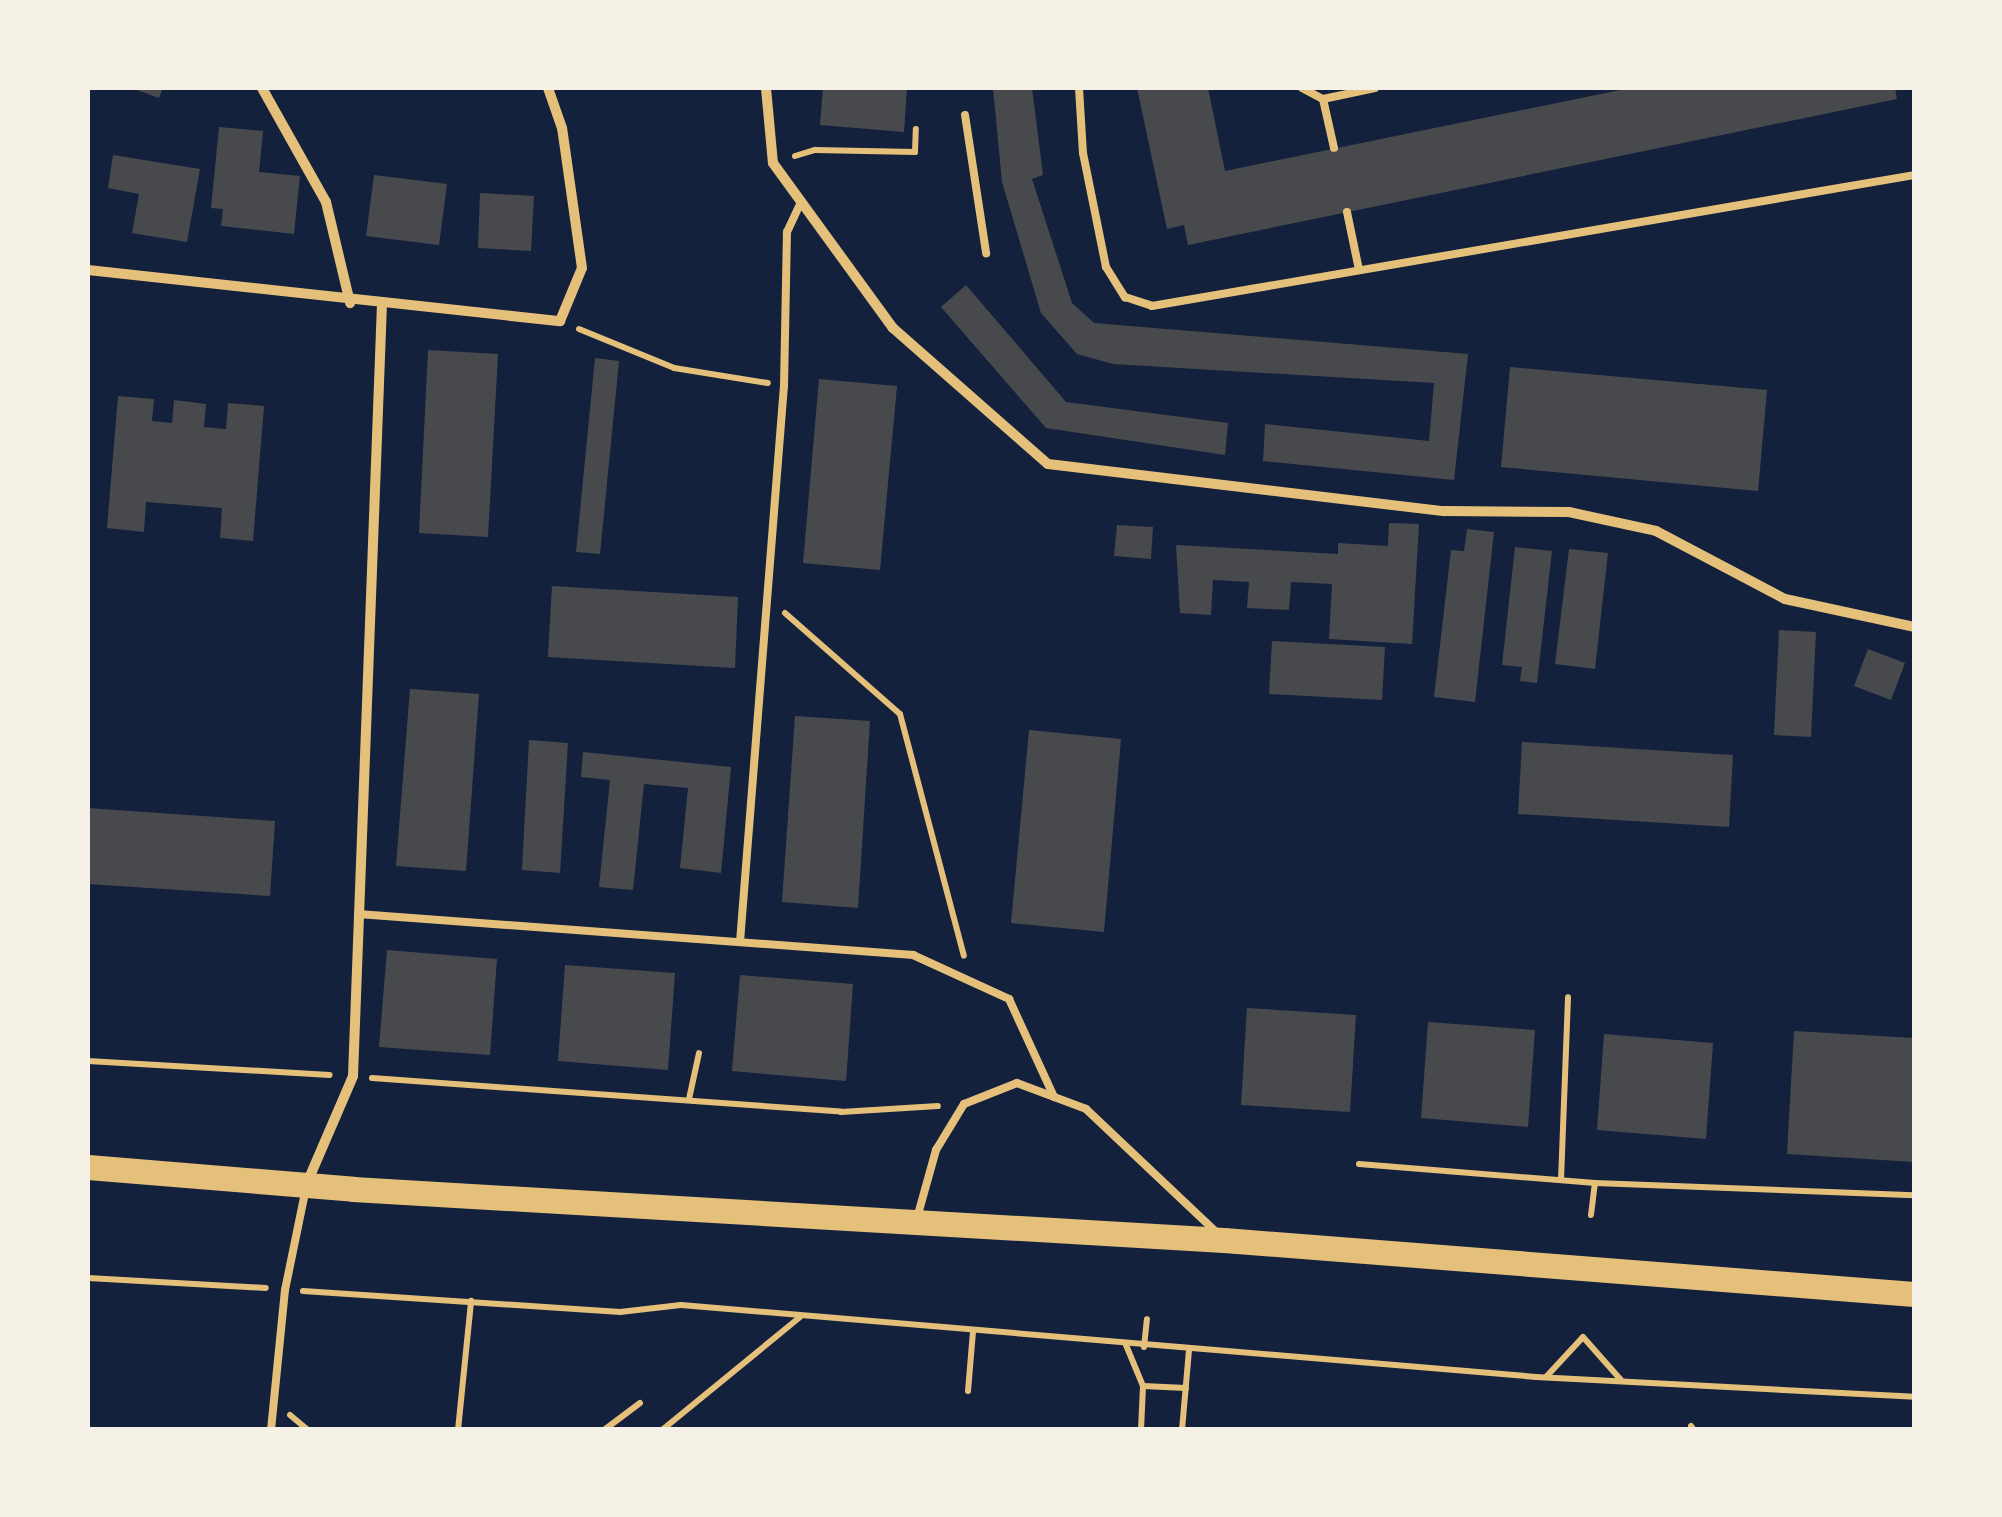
<!DOCTYPE html>
<html>
<head>
<meta charset="utf-8">
<style>
	body { margin:0 }
	#map { position:relative; width:2002px; height:1517px; overflow:hidden; background:#14213d; font-family:Ubuntu,sans-serif }
	div>[style] { position:absolute }
	.building>* { inset:0; background:#48494c }
	.path>* { height:6px; margin:-3px; padding:0 3px; transform-origin:3px; border-radius:3px; background:#e5c07b }
	.service>* { height:8px; margin:-4px; padding:0 4px; transform-origin:4px; border-radius:4px; background:#e5c07b }
	.minor>* { height:10px; margin:-5px; padding:0 5px; transform-origin:5px; border-radius:5px; background:#e5c07b }
	.primary>* { height:25px; margin:-12.5px; padding:0 12.5px; transform-origin:12.5px; border-radius:12.5px; background:#e5c07b }
	span { translate:-50% -50%; white-space:nowrap; text-align:center; line-height:1.15; -webkit-text-stroke:10px #f6f1e7; paint-order:stroke }
	.frame { position:absolute; inset:0; border:90px solid #f6f1e7; pointer-events:none }
</style>
</head>
<body>
<div id="map">
	<div class="building">
		<i style="clip-path:polygon(131px 88px,163px 88px,159px 98px)"></i>
		<i style="clip-path:polygon(823px 88px,907px 88px,904px 132px,820px 125px)"></i>
		<i style="clip-path:polygon(993px 88px,1032px 88px,1043px 175px,1032px 179px,1072px 303px,1094px 323px,1468px 354px,1454px 480px,1263px 461px,1265px 424px,1429px 441px,1434px 383px,1113px 364px,1077px 354px,1041px 313px,1002px 182px)"></i>
		<i style="clip-path:polygon(1137px 88px,1208px 88px,1225px 171px,1630px 88px,1895px 88px,1897px 99px,1188px 245px,1184px 225px,1167px 229px)"></i>
		<i style="clip-path:polygon(219px 127px,263px 131px,259px 172px,300px 176px,294px 234px,221px 226px,223px 209px,211px 208px)"></i>
		<i style="clip-path:polygon(113px 155px,200px 169px,187px 242px,132px 233px,139px 194px,108px 188px)"></i>
		<i style="clip-path:polygon(374px 175px,447px 184px,439px 245px,366px 236px)"></i>
		<i style="clip-path:polygon(480px 193px,534px 196px,531px 251px,478px 248px)"></i>
		<i style="clip-path:polygon(966px 285px,1066px 402px,1228px 423px,1225px 455px,1046px 428px,941px 307px)"></i>
		<i style="clip-path:polygon(428px 350px,498px 354px,488px 537px,419px 533px)"></i>
		<i style="clip-path:polygon(595px 358px,619px 361px,600px 554px,576px 552px)"></i>
		<i style="clip-path:polygon(1510px 367px,1767px 390px,1758px 491px,1501px 467px)"></i>
		<i style="clip-path:polygon(819px 379px,897px 386px,880px 570px,803px 563px)"></i>
		<i style="clip-path:polygon(118px 396px,154px 399px,152px 421px,172px 423px,174px 400px,206px 404px,204px 427px,226px 429px,228px 403px,264px 406px,253px 541px,220px 538px,222px 508px,146px 502px,144px 532px,107px 528px)"></i>
		<i style="clip-path:polygon(1389px 523px,1419px 524px,1412px 644px,1329px 639px,1332px 584px,1291px 582px,1289px 610px,1247px 608px,1249px 582px,1213px 580px,1211px 615px,1180px 613px,1176px 545px,1338px 554px,1338px 543px,1388px 546px)"></i>
		<i style="clip-path:polygon(1117px 525px,1153px 527px,1151px 559px,1114px 556px)"></i>
		<i style="clip-path:polygon(1467px 529px,1494px 532px,1475px 702px,1434px 697px,1451px 550px,1464px 551px)"></i>
		<i style="clip-path:polygon(1515px 547px,1552px 551px,1537px 683px,1520px 681px,1522px 667px,1502px 665px)"></i>
		<i style="clip-path:polygon(1569px 549px,1608px 553px,1595px 669px,1555px 664px)"></i>
		<i style="clip-path:polygon(552px 586px,738px 597px,735px 668px,548px 657px)"></i>
		<i style="clip-path:polygon(1779px 630px,1816px 632px,1811px 737px,1774px 735px)"></i>
		<i style="clip-path:polygon(1272px 641px,1385px 647px,1382px 700px,1269px 694px)"></i>
		<i style="clip-path:polygon(1868px 649px,1905px 663px,1891px 700px,1854px 686px)"></i>
		<i style="clip-path:polygon(410px 689px,479px 694px,466px 871px,396px 866px)"></i>
		<i style="clip-path:polygon(795px 716px,870px 721px,858px 908px,782px 902px)"></i>
		<i style="clip-path:polygon(1029px 730px,1121px 739px,1104px 932px,1011px 923px)"></i>
		<i style="clip-path:polygon(529px 740px,568px 743px,560px 873px,522px 870px)"></i>
		<i style="clip-path:polygon(1522px 742px,1733px 755px,1729px 827px,1518px 814px)"></i>
		<i style="clip-path:polygon(583px 752px,731px 767px,721px 873px,680px 868px,688px 788px,644px 784px,633px 890px,599px 887px,610px 780px,581px 777px)"></i>
		<i style="clip-path:polygon(88px 808px,275px 821px,270px 896px,88px 884px)"></i>
		<i style="clip-path:polygon(387px 950px,497px 959px,490px 1055px,379px 1047px)"></i>
		<i style="clip-path:polygon(565px 965px,675px 973px,668px 1070px,558px 1061px)"></i>
		<i style="clip-path:polygon(740px 975px,853px 984px,846px 1081px,732px 1071px)"></i>
		<i style="clip-path:polygon(1247px 1008px,1356px 1015px,1350px 1112px,1241px 1105px)"></i>
		<i style="clip-path:polygon(1428px 1022px,1535px 1030px,1528px 1127px,1421px 1118px)"></i>
		<i style="clip-path:polygon(1794px 1031px,1914px 1038px,1914px 1162px,1787px 1154px)"></i>
		<i style="clip-path:polygon(1604px 1034px,1713px 1043px,1706px 1139px,1597px 1130px)"></i>
	</div>
	<div class="path">
		<i style="left:795px;top:156px;width:21px;rotate:-17deg"></i>
		<i style="left:815px;top:150px;width:100px;rotate:1.1deg"></i>
		<i style="left:915px;top:152px;width:23px;rotate:-88deg"></i>
		<i style="left:579px;top:329px;width:103px;rotate:22.3deg"></i>
		<i style="left:674px;top:368px;width:95px;rotate:9.1deg"></i>
		<i style="left:785px;top:613px;width:153px;rotate:41.3deg"></i>
		<i style="left:900px;top:714px;width:250px;rotate:75.2deg"></i>
		<i style="left:88px;top:1061px;width:242px;rotate:3.3deg"></i>
		<i style="left:372px;top:1078px;width:470px;rotate:4.1deg"></i>
		<i style="left:841px;top:1112px;width:97px;rotate:-3.5deg"></i>
		<i style="left:689px;top:1099px;width:47px;rotate:-77.7deg"></i>
		<i style="left:1359px;top:1164px;width:237px;rotate:4.6deg"></i>
		<i style="left:1595px;top:1183px;width:319px;rotate:2.2deg"></i>
		<i style="left:1561px;top:1180px;width:183px;rotate:-87.8deg"></i>
		<i style="left:1591px;top:1215px;width:32px;rotate:-83deg"></i>
		<i style="left:88px;top:1278px;width:178px;rotate:3.2deg"></i>
		<i style="left:303px;top:1291px;width:318px;rotate:3.8deg"></i>
		<i style="left:620px;top:1312px;width:61px;rotate:-6.5deg"></i>
		<i style="left:681px;top:1305px;width:858px;rotate:4.81deg"></i>
		<i style="left:1536px;top:1377px;width:379px;rotate:3deg"></i>
		<i style="left:1126px;top:1345px;width:44px;rotate:67.5deg"></i>
		<i style="left:1143px;top:1386px;width:44px;rotate:92.6deg"></i>
		<i style="left:1144px;top:1347px;width:28px;rotate:-84deg"></i>
		<i style="left:1546px;top:1377px;width:54px;rotate:-47.2deg"></i>
		<i style="left:1583px;top:1337px;width:57px;rotate:48.5deg"></i>
		<i style="left:1143px;top:1386px;width:43px;rotate:2.7deg"></i>
		<i style="left:968px;top:1391px;width:59px;rotate:-85.2deg"></i>
		<i style="left:290px;top:1415px;width:23px;rotate:40deg"></i>
		<i style="left:1691px;top:1426px;width:5px;rotate:53deg"></i>
		<i style="left:458px;top:1430px;width:130px;rotate:-84.2deg"></i>
		<i style="left:604px;top:1430px;width:45px;rotate:-36.9deg"></i>
		<i style="left:662px;top:1430px;width:178px;rotate:-39.3deg"></i>
		<i style="left:1182px;top:1430px;width:80px;rotate:-85deg"></i>
	</div>
	<div class="service">
		<i style="left:1079px;top:88px;width:65px;rotate:86.5deg"></i>
		<i style="left:1083px;top:153px;width:116px;rotate:78.6deg"></i>
		<i style="left:1106px;top:267px;width:36px;rotate:58deg"></i>
		<i style="left:1125px;top:297px;width:28px;rotate:18deg"></i>
		<i style="left:1152px;top:306px;width:773px;rotate:-9.75deg"></i>
		<i style="left:1302px;top:88px;width:24px;rotate:28deg"></i>
		<i style="left:1323px;top:99px;width:53px;rotate:-11.9deg"></i>
		<i style="left:1323px;top:99px;width:50px;rotate:77.3deg"></i>
		<i style="left:965px;top:115px;width:140px;rotate:81.3deg"></i>
		<i style="left:1347px;top:212px;width:59px;rotate:78.3deg"></i>
		<i style="left:358px;top:914px;width:557px;rotate:4.22deg"></i>
		<i style="left:913px;top:955px;width:106px;rotate:24.6deg"></i>
		<i style="left:1009px;top:999px;width:108px;rotate:65.3deg"></i>
		<i style="left:740px;top:942px;width:558px;rotate:-85.48deg"></i>
		<i style="left:784px;top:386px;width:154px;rotate:-88.9deg"></i>
		<i style="left:787px;top:232px;width:33px;rotate:-65deg"></i>
		<i style="left:917px;top:1218px;width:71px;rotate:-74.4deg"></i>
		<i style="left:936px;top:1150px;width:54px;rotate:-58.7deg"></i>
		<i style="left:964px;top:1104px;width:57px;rotate:-21.6deg"></i>
		<i style="left:1017px;top:1083px;width:74px;rotate:20.6deg"></i>
		<i style="left:1086px;top:1109px;width:180px;rotate:43.4deg"></i>
		<i style="left:271px;top:1430px;width:141px;rotate:-84.3deg"></i>
		<i style="left:285px;top:1290px;width:104px;rotate:-78.4deg"></i>
	</div>
	<div class="minor">
		<i style="left:262px;top:88px;width:131px;rotate:60.7deg"></i>
		<i style="left:326px;top:202px;width:104px;rotate:76.6deg"></i>
		<i style="left:766px;top:88px;width:75px;rotate:84.7deg"></i>
		<i style="left:773px;top:163px;width:204px;rotate:54deg"></i>
		<i style="left:893px;top:328px;width:206px;rotate:41.3deg"></i>
		<i style="left:1048px;top:464px;width:400px;rotate:6.8deg"></i>
		<i style="left:1445px;top:511px;width:124px;rotate:0.5deg"></i>
		<i style="left:1569px;top:512px;width:89px;rotate:12.3deg"></i>
		<i style="left:1656px;top:531px;width:146px;rotate:27.8deg"></i>
		<i style="left:1785px;top:599px;width:132px;rotate:12.2deg"></i>
		<i style="left:88px;top:270px;width:475px;rotate:6.2deg"></i>
		<i style="left:560px;top:321px;width:57px;rotate:-67.5deg"></i>
		<i style="left:582px;top:268px;width:141px;rotate:-98.1deg"></i>
		<i style="left:562px;top:128px;width:42px;rotate:-109.3deg"></i>
		<i style="left:307px;top:1183px;width:116px;rotate:-66.7deg"></i>
		<i style="left:353px;top:1076px;width:772px;rotate:-87.85deg"></i>
	</div>
	<div class="primary">
		<i style="left:88px;top:1167px;width:266px;rotate:4.7deg"></i>
		<i style="left:353px;top:1189px;width:872px;rotate:3.35deg"></i>
		<i style="left:1224px;top:1240px;width:692px;rotate:4.47deg"></i>
	</div>
	<div class="frame"></div>
</div>
</body>
</html>
